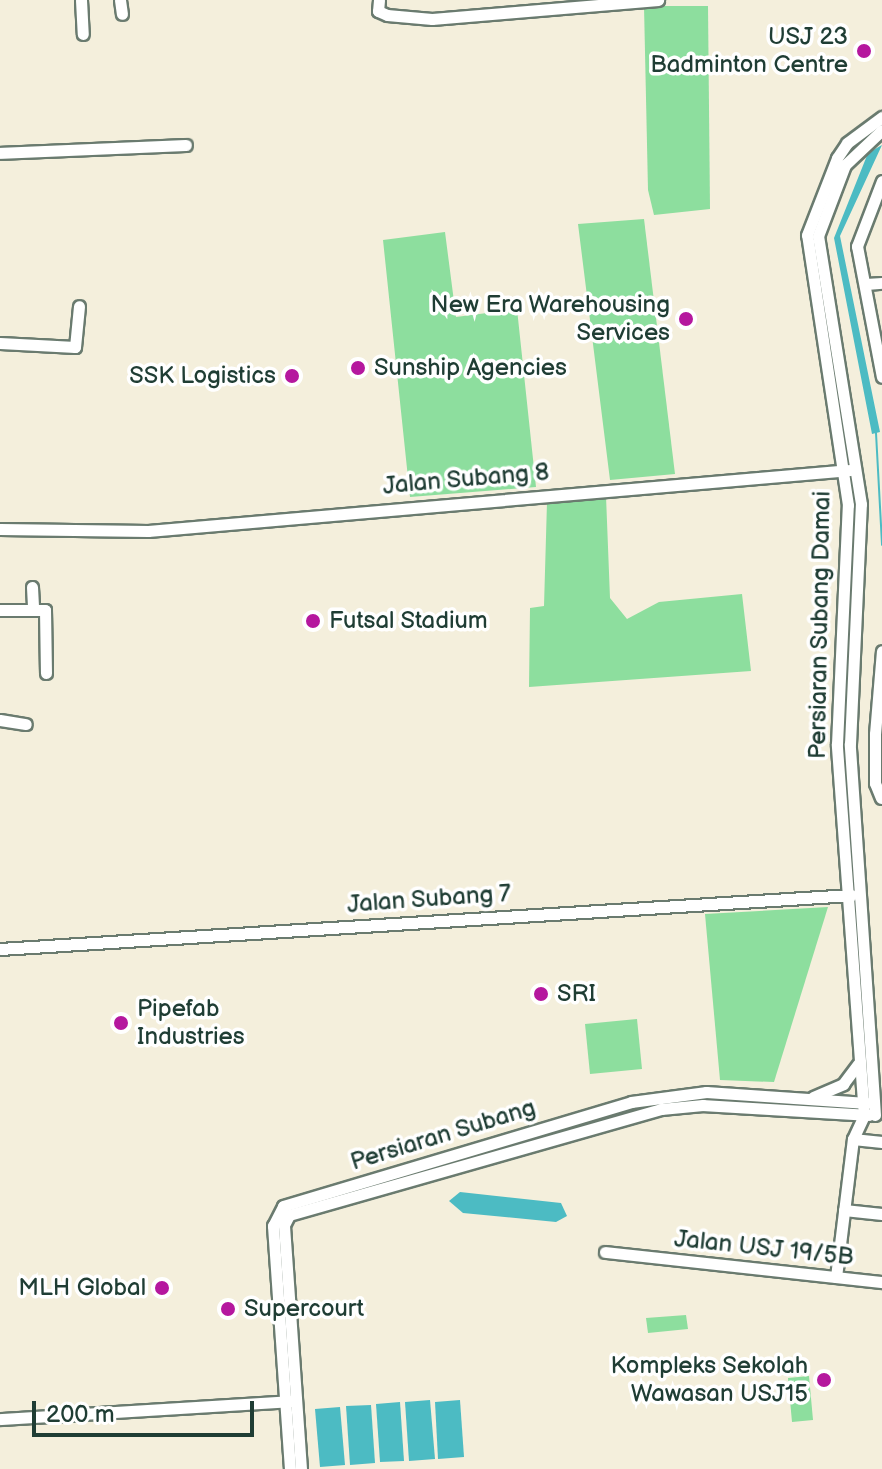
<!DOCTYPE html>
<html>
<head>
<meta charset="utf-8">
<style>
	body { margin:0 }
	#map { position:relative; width:882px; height:1469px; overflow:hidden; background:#f4efdc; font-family:"Balsamiq Sans",sans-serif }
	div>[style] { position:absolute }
	.green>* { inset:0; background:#8dde9e }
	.water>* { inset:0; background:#4cbbc3 }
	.stream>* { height:2px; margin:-1px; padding:0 1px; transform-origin:1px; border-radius:1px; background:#4cbbc3 }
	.roads { filter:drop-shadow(2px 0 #6a7b6f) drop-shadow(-2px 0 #6a7b6f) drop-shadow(0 2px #6a7b6f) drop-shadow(0 -2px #6a7b6f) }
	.minor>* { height:11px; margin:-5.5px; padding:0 5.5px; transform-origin:5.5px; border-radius:5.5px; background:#fff }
	.dots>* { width:22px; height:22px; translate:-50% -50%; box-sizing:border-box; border:4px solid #fff; border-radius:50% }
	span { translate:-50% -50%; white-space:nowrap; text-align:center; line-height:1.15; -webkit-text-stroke:7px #fff; paint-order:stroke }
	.poi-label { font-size:24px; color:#1f3d34 }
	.right { translate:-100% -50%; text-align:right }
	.left { translate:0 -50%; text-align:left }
	.street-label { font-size:24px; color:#1f3d34 }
	.scale { position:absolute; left:32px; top:1401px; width:222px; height:36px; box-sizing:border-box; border:4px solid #1f3d34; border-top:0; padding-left:10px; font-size:24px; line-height:28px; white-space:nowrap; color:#1f3d34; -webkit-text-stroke:6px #fff; paint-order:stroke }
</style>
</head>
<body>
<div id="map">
	<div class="green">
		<i style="clip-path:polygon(644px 6px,708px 6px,710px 209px,654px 215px,648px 190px)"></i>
		<i style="clip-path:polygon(644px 219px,675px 474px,610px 480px,578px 224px)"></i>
		<i style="clip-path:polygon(445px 232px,456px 317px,517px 309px,536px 487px,410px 497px,383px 240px)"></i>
		<i style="clip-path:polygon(606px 496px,610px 598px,627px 619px,659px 602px,742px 594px,751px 671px,529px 687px,530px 608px,544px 606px,547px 502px)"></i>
		<i style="clip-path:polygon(828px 907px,774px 1082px,720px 1080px,705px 914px)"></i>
		<i style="clip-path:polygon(637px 1019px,642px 1069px,590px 1074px,585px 1024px)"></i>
		<i style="clip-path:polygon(686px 1315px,688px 1329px,648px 1333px,646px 1318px)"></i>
		<i style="clip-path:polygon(809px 1376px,813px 1420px,792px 1422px,788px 1378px)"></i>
	</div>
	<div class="water">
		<i style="clip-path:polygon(882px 145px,840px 236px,880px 432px,872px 434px,834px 238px,868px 153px)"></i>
		<i style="clip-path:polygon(460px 1192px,561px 1203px,567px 1216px,556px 1222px,463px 1213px,449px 1201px)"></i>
		<i style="clip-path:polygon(430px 1400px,435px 1459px,409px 1461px,405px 1402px)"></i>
		<i style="clip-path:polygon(460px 1400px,464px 1457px,438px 1459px,435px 1402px)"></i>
		<i style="clip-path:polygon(400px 1402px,404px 1461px,380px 1462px,376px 1404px)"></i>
		<i style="clip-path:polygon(371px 1405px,375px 1463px,350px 1465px,346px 1406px)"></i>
		<i style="clip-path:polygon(340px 1407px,345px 1465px,320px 1467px,315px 1409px)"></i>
	</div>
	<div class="stream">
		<i style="left:876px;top:433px;width:112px;rotate:86.9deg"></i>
	</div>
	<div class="roads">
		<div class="minor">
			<i style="left:81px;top:0;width:34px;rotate:87deg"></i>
			<i style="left:120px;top:0;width:14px;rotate:82deg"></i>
			<i style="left:379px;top:0;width:11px;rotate:95deg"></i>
			<i style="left:378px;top:11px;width:10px;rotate:24deg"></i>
			<i style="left:387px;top:15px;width:45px;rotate:5.1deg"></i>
			<i style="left:432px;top:19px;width:227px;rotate:-4.8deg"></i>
			<i style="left:0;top:153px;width:186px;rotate:-2.5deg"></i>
			<i style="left:882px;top:181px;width:70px;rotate:111deg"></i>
			<i style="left:857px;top:246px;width:133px;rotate:79.2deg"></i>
			<i style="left:866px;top:284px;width:16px;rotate:-4deg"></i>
			<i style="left:0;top:343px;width:75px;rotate:3.1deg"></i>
			<i style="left:75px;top:347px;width:41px;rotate:-84.4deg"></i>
			<i style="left:0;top:529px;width:148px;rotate:0.8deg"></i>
			<i style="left:148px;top:531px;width:705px;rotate:-4.97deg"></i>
			<i style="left:32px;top:587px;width:20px;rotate:87deg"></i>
			<i style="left:0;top:610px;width:45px"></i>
			<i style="left:45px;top:610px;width:63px;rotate:89.1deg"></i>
			<i style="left:0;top:720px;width:26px;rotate:9deg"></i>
			<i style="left:881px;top:798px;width:16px;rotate:-112deg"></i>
			<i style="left:875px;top:783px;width:49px;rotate:-90deg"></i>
			<i style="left:875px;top:734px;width:83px;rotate:-85.2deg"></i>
			<i style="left:0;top:949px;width:853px;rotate:-3.63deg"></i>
			<i style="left:813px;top:1097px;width:33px;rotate:-23deg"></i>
			<i style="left:843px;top:1084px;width:25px;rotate:-53deg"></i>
			<i style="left:875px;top:1115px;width:372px;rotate:-93.9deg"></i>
			<i style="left:850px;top:744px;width:240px;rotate:-87.4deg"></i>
			<i style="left:861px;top:504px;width:271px;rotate:-99.1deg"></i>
			<i style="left:818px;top:236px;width:76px;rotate:-69.2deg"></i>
			<i style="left:845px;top:165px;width:51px;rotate:-43.4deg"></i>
			<i style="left:853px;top:1139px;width:29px;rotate:6deg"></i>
			<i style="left:844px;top:1210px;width:38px;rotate:6deg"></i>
			<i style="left:605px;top:1252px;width:279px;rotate:6.2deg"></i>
			<i style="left:836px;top:1277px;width:139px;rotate:-83deg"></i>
			<i style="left:853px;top:1139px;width:26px;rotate:-65deg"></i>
			<i style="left:864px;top:1115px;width:372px;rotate:-94.2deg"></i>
			<i style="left:837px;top:744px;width:239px;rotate:-87.4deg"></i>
			<i style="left:848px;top:505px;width:273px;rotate:-98.6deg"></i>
			<i style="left:807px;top:235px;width:83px;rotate:-68.7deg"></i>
			<i style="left:837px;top:158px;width:18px;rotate:-56deg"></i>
			<i style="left:847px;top:143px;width:44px;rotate:-36.6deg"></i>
			<i style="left:0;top:1419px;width:292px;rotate:-3.5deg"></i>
			<i style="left:290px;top:1469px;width:244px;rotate:-94deg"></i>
			<i style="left:273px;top:1226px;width:22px;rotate:-63deg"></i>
			<i style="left:283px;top:1206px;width:363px;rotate:-16.6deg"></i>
			<i style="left:631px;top:1102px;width:76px;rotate:-7.6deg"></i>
			<i style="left:706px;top:1092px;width:161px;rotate:3.9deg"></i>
			<i style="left:301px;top:1469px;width:245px;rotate:-94deg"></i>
			<i style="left:284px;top:1225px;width:11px;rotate:-63deg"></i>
			<i style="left:289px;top:1215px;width:387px;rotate:-15.9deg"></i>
			<i style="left:661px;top:1109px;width:42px;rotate:-5.4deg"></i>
			<i style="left:703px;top:1105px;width:166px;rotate:3.4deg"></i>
		</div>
	</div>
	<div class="dots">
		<i style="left:864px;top:51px;background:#b5179e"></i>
		<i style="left:686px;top:319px;background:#b5179e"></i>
		<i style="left:358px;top:368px;background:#b5179e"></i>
		<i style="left:292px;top:376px;background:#b5179e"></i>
		<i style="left:313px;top:621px;background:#b5179e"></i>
		<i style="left:541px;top:994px;background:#b5179e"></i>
		<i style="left:121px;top:1023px;background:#b5179e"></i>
		<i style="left:162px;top:1288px;background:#b5179e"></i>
		<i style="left:228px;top:1309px;background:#b5179e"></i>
		<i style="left:824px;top:1380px;background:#b5179e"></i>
	</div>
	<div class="poi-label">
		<span class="right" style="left:848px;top:51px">USJ 23<br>Badminton Centre</span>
		<span class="right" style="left:670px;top:319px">New Era Warehousing<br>Services</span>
		<span class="left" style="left:374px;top:368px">Sunship Agencies</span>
		<span class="right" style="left:276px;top:376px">SSK Logistics</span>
		<span class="left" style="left:329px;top:621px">Futsal Stadium</span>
		<span class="left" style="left:557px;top:994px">SRI</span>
		<span class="left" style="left:137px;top:1023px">Pipefab<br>Industries</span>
		<span class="right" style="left:146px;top:1288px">MLH Global</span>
		<span class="left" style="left:244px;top:1309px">Supercourt</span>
		<span class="right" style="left:808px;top:1380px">Kompleks Sekolah<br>Wawasan USJ15</span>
	</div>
	<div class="street-label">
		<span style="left:466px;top:479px;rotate:-5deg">Jalan Subang 8</span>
		<span style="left:820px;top:625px;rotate:-89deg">Persiaran Subang Damai</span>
		<span style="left:429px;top:899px;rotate:-4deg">Jalan Subang 7</span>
		<span style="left:443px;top:1135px;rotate:-17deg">Persiaran Subang</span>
		<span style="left:764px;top:1248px;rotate:6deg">Jalan USJ 19/5B</span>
	</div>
	<div class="scale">200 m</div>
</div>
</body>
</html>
